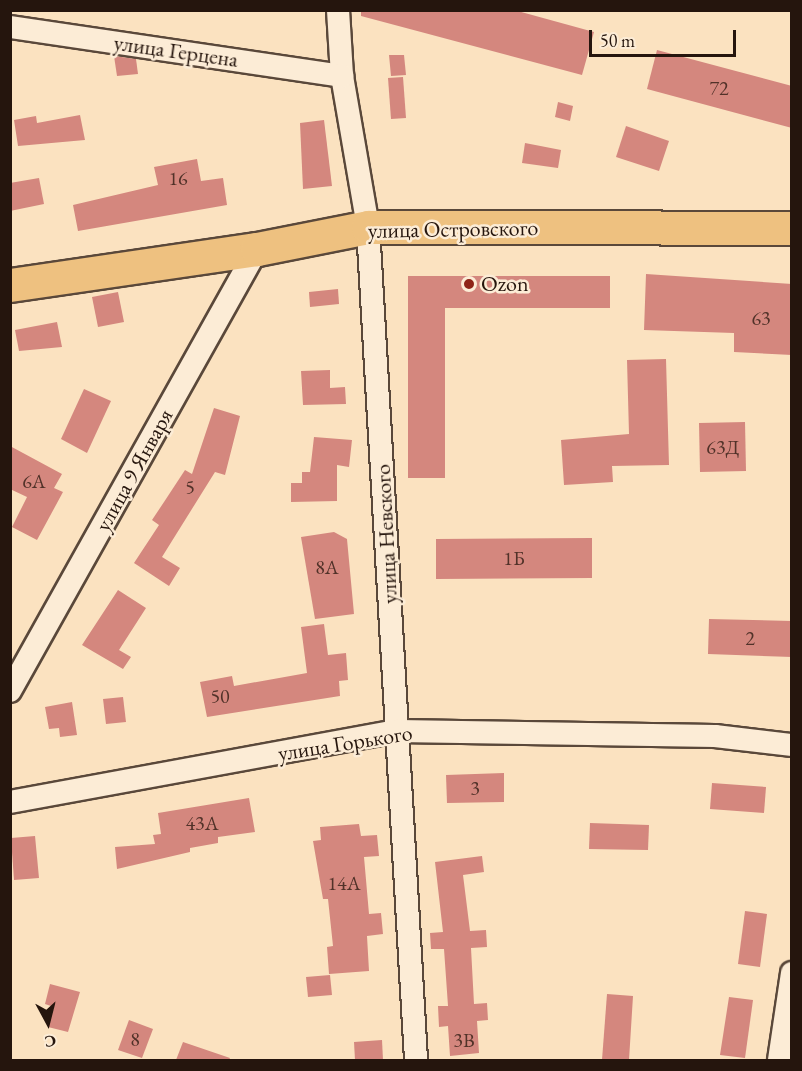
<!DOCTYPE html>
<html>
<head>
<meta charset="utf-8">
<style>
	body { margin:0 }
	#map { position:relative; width:802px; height:1071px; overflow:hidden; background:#fbe2c0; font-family:"EB Garamond",serif }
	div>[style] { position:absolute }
	.building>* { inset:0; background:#d4877e }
	.roads { filter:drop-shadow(2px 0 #5a483a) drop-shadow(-2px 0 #5a483a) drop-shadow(0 2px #5a483a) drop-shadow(0 -2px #5a483a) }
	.minor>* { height:22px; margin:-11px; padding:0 11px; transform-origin:11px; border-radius:11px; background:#fcecd6 }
	.primary>* { height:33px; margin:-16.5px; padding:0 16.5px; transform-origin:16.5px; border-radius:16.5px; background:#eec180 }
	.dots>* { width:16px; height:16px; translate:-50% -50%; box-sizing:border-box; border:3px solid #fcecd6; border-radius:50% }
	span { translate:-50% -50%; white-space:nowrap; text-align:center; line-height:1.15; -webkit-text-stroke:5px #fcecd6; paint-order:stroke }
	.number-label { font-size:20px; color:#513229 }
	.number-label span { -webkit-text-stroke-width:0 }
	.street-label { font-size:22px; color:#25150d }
	.poi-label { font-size:22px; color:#25150d }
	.left { translate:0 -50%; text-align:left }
	.frame { position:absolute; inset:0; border:12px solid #25150d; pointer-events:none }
	.north { position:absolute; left:18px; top:993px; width:60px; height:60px; -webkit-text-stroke:4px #fcecd6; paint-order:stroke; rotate:173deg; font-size:16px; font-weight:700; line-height:24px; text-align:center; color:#25150d }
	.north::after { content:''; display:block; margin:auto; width:21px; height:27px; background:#25150d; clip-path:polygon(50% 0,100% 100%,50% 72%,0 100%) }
	.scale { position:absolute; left:589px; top:30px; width:147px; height:27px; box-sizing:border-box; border:3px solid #25150d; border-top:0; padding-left:8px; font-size:18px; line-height:21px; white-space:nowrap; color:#25150d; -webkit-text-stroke:4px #fcecd6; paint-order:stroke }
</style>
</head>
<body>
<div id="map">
	<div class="building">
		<i style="clip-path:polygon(361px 10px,514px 10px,594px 32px,582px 75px,361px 16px)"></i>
		<i style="clip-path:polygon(657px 50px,792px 86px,792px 128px,647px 89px)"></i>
		<i style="clip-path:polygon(389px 55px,404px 55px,406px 75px,391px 76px)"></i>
		<i style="clip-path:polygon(114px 56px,136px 59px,138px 74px,117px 76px)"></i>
		<i style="clip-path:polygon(403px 77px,406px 118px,391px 119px,388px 78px)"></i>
		<i style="clip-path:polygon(558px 102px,573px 106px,570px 121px,555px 117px)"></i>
		<i style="clip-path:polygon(80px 115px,85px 140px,18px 146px,14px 120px,36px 116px,37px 123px)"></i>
		<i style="clip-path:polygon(324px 120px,332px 186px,303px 189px,300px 123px)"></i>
		<i style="clip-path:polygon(626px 126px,669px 141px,659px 171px,616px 157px)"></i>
		<i style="clip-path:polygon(525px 143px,561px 150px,558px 168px,522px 163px)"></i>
		<i style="clip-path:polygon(197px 159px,201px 181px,223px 178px,227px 205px,78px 231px,73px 205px,158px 185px,154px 167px)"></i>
		<i style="clip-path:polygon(39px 178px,44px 204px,10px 211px,10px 183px)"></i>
		<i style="clip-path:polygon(646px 274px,792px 284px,792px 355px,734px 352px,734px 333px,644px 330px)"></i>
		<i style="clip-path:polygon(408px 276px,610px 276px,610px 308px,445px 308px,445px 478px,408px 478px)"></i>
		<i style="clip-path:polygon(338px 289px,339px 304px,310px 307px,309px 292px)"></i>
		<i style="clip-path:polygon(118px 292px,124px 322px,98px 327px,92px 297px)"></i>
		<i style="clip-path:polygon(57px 322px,62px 347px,19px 351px,15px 330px)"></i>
		<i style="clip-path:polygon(666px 359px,669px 465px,612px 466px,613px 482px,564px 485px,561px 440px,629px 434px,627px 360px)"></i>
		<i style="clip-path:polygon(330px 370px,330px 388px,345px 387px,346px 404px,303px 405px,301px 371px)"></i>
		<i style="clip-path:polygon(84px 389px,111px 401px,87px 453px,61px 439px)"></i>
		<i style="clip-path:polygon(214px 408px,240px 416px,225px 475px,215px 472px,162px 557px,180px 568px,169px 586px,134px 563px,159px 525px,152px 520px,164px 502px,185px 470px,192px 474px)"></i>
		<i style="clip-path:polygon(745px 422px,746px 471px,700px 472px,699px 423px)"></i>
		<i style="clip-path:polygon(314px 437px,352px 440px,349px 467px,337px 465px,337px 501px,291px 502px,291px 483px,302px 483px,302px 472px,310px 472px)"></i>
		<i style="clip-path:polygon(10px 446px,62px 474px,54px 488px,63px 492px,37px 540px,12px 527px,27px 497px,10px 489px)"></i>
		<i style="clip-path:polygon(334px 532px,347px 539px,354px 614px,315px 619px,301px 537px)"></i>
		<i style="clip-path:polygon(592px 538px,592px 578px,436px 579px,436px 539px)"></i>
		<i style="clip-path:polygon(118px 590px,146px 608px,119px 650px,131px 657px,123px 669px,82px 645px)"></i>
		<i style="clip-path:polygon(709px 619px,792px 621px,792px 657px,708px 654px)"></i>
		<i style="clip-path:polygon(324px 624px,328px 655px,346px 653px,348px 680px,339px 681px,340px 696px,207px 717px,200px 682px,232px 676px,234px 686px,307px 673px,301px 627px)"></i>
		<i style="clip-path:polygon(123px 697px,126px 722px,106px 724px,103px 699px)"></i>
		<i style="clip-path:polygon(72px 702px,77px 735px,60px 737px,59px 728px,49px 729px,45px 707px)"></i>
		<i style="clip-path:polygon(504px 773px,504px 802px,447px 803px,446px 775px)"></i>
		<i style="clip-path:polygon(712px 783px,766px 787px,764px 813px,710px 809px)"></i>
		<i style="clip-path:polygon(249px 798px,255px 832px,218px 837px,218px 843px,190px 848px,190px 852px,117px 869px,115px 847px,155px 844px,153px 835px,161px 834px,158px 813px)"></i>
		<i style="clip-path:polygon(590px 823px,649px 825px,648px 850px,589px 849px)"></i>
		<i style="clip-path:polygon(359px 824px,361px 836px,377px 835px,379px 856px,364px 857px,369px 914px,381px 913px,383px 934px,367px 936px,369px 971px,329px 974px,327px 947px,333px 946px,328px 899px,323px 899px,313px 841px,321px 840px,320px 827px)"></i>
		<i style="clip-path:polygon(35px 836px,39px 878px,14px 880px,11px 838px)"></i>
		<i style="clip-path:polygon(482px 856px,484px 872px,463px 875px,470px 931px,486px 930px,487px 947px,471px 948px,474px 1004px,487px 1003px,488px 1020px,477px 1021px,479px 1053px,450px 1056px,448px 1026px,439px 1027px,438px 1006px,448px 1006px,444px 949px,431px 949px,430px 933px,443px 932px,435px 862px)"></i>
		<i style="clip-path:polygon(745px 911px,767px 914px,760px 967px,738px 964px)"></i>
		<i style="clip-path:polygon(330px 975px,332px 995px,308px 997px,306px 977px)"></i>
		<i style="clip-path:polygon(50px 984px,80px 992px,68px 1032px,48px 1027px,54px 1007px,45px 1004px)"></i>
		<i style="clip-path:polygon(607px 994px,633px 996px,629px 1060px,602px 1060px)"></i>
		<i style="clip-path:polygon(729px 997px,753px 1000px,745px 1058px,720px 1055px)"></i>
		<i style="clip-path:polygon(129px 1020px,153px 1029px,142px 1058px,118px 1050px)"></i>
		<i style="clip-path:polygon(382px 1040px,383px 1060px,355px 1060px,354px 1042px)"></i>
		<i style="clip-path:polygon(183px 1042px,230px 1058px,229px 1060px,176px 1060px)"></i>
	</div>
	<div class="roads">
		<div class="minor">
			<i style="left:338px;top:10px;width:66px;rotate:86.5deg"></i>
			<i style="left:342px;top:76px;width:153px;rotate:80.2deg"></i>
			<i style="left:368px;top:227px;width:834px;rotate:86.7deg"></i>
			<i style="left:10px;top:27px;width:336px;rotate:8.4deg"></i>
			<i style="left:10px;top:691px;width:506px;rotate:-60.8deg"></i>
			<i style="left:10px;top:802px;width:394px;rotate:-10.4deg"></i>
			<i style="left:398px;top:731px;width:317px;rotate:0.9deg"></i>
			<i style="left:715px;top:736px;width:78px;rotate:6.7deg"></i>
			<i style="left:779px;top:1060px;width:88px;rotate:-81.5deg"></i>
		</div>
		<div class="primary">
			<i style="left:10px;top:285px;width:250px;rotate:-8.3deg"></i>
			<i style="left:257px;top:249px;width:113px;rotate:-11.2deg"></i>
			<i style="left:368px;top:227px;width:424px;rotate:0.1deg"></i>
		</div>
	</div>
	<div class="dots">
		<i style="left:469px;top:284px;background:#8f2418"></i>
	</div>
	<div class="number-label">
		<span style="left:719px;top:88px">72</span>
		<span style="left:178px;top:178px">16</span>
		<span style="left:761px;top:318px">63</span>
		<span style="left:723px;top:447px">63Д</span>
		<span style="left:34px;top:481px">6А</span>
		<span style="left:190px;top:487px">5</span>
		<span style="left:514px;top:558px">1Б</span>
		<span style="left:327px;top:567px">8А</span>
		<span style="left:750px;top:638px">2</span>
		<span style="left:220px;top:696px">50</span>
		<span style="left:475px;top:788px">3</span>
		<span style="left:202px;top:823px">43А</span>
		<span style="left:344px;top:883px">14А</span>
		<span style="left:135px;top:1039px">8</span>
		<span style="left:464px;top:1040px">3В</span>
	</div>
	<div class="street-label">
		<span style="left:176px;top:51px;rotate:8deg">улица Герцена</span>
		<span style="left:453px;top:229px;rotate:-1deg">улица Островского</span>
		<span style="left:134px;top:470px;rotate:-61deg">улица 9 Января</span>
		<span style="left:386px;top:534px;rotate:-93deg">улица Невского</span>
		<span style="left:345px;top:743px;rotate:-9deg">улица Горького</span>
	</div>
	<div class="poi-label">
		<span class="left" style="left:481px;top:284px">Ozon</span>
	</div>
	<div class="frame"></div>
	<div class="north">С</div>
	<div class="scale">50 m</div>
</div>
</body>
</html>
